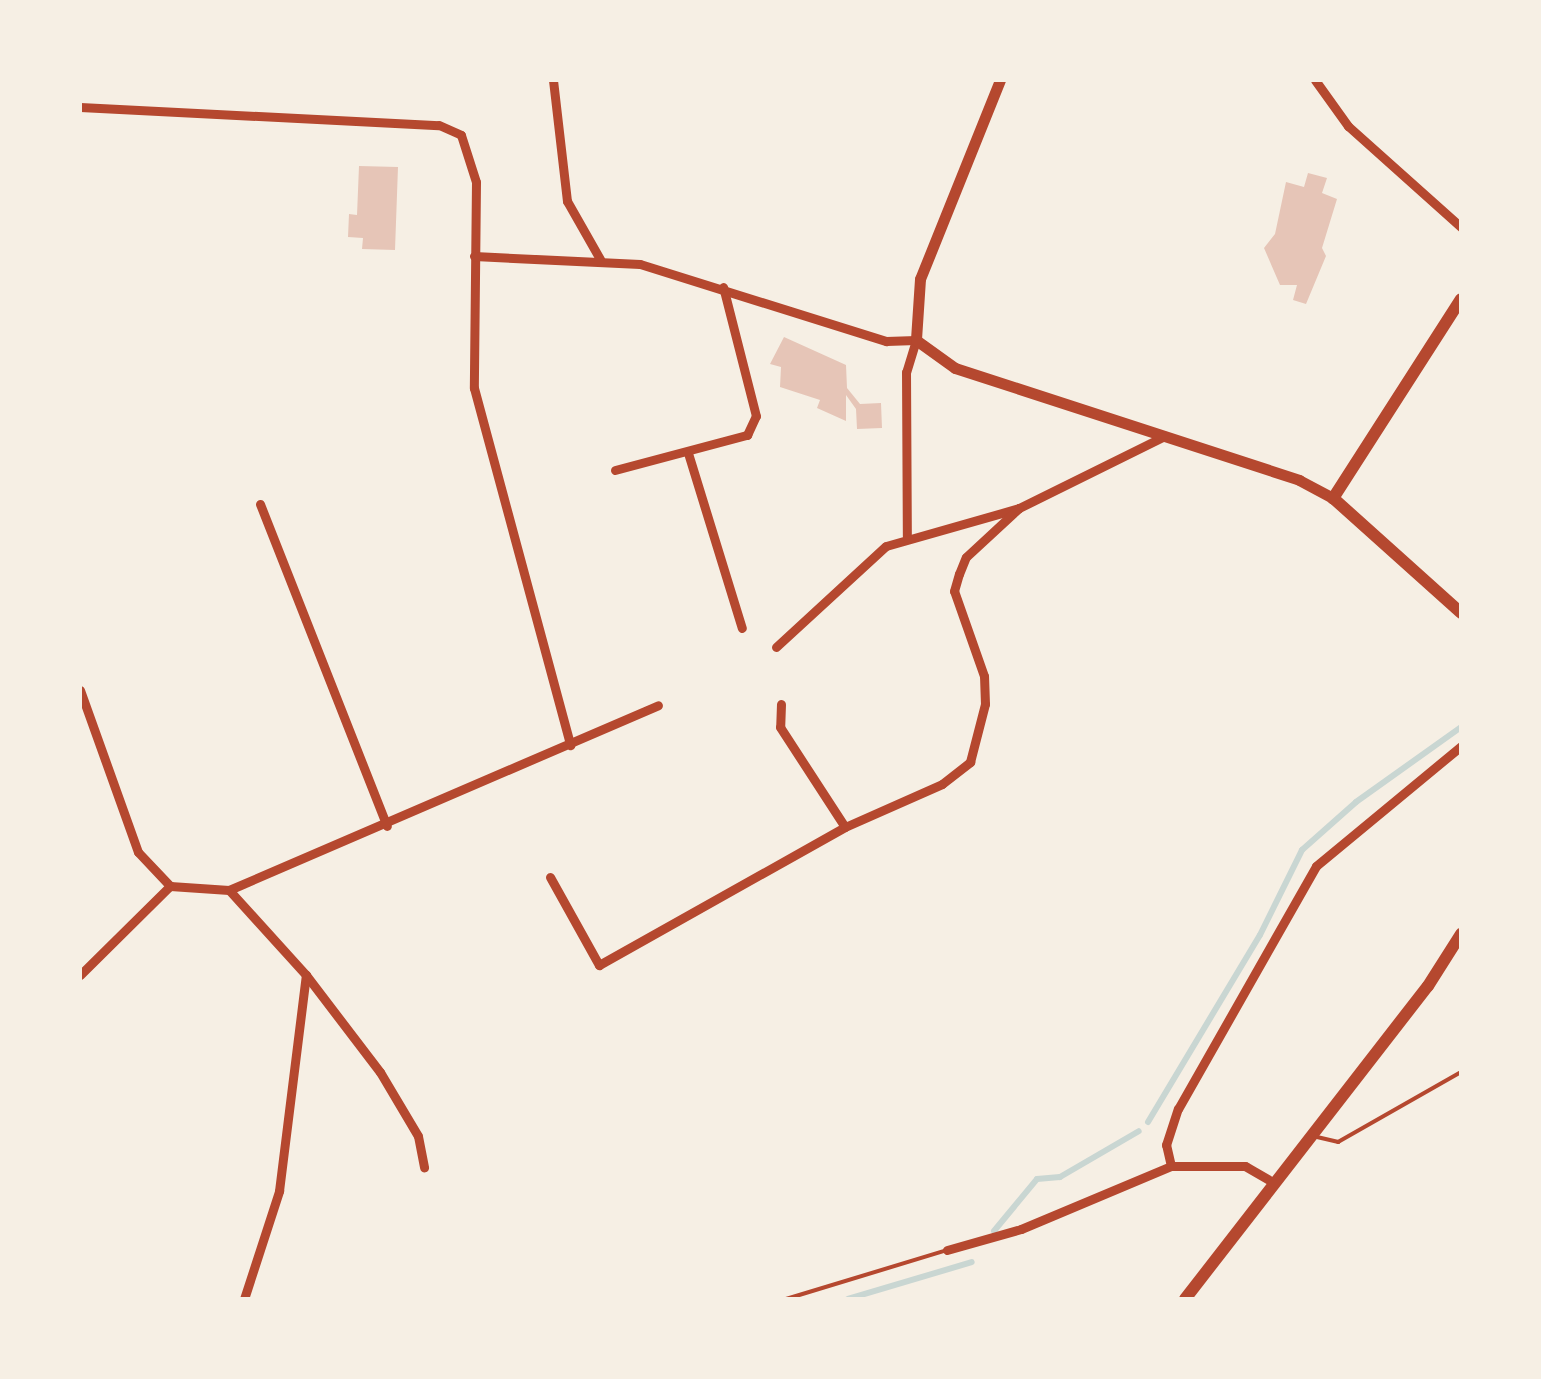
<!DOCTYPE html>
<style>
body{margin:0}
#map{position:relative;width:1541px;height:1379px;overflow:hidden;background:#f6efe4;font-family:"DM Sans",sans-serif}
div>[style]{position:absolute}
.stream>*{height:6px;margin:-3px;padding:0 3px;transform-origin:3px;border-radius:3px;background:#c9d6d2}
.building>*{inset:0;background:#e6c5b7}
.service>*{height:4px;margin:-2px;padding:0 2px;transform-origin:2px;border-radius:2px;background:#b5482f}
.minor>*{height:9px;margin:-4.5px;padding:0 4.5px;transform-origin:4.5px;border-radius:4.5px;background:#b5482f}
.tertiary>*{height:11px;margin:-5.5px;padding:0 5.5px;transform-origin:5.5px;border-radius:5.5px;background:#b5482f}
.secondary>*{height:12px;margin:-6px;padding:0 6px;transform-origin:6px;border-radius:6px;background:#b5482f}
span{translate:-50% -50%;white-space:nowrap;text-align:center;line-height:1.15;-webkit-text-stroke:10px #f6efe4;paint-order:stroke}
.frame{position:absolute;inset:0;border:82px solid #f6efe4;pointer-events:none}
</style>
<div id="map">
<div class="stream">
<i style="left:1148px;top:1122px;width:218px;rotate:-59.1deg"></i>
<i style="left:1260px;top:935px;width:95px;rotate:-63.7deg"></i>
<i style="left:1302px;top:850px;width:72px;rotate:-41.6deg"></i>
<i style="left:1356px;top:802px;width:129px;rotate:-35.5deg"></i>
<i style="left:994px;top:1231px;width:67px;rotate:-50.4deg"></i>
<i style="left:1037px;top:1179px;width:23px;rotate:-5deg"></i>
<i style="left:1060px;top:1177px;width:91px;rotate:-30.2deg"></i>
<i style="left:848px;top:1299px;width:129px;rotate:-16.6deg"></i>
</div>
<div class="building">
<i style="clip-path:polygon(359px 166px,398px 167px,395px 250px,362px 249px,363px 238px,348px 237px,349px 214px,357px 215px)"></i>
<i style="clip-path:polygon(1308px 173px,1327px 178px,1322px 193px,1337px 199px,1322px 248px,1326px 256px,1306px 304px,1293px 300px,1297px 285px,1280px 285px,1264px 248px,1275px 234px,1286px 182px,1304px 187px)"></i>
<i style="clip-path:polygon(784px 337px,846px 365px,847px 388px,860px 404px,881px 403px,882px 428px,857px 429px,856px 409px,846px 395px,846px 421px,817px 408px,820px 400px,780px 387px,781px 367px,770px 364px)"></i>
</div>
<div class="service">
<i style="left:1317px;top:1137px;width:22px;rotate:13deg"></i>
<i style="left:1338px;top:1142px;width:142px;rotate:-29.6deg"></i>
<i style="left:786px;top:1299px;width:168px;rotate:-16.9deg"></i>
</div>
<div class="minor">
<i style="left:553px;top:80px;width:122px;rotate:83.4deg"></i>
<i style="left:567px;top:201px;width:67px;rotate:60.4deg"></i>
<i style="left:1315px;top:80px;width:57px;rotate:54.3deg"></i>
<i style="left:1348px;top:126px;width:152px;rotate:41.8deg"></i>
<i style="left:80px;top:107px;width:359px;rotate:2.9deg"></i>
<i style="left:439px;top:125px;width:24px;rotate:24deg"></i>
<i style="left:461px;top:135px;width:49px;rotate:72.3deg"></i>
<i style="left:476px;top:182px;width:206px;rotate:90.6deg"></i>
<i style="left:474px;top:388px;width:370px;rotate:74.9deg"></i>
<i style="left:474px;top:256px;width:166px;rotate:2.8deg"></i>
<i style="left:640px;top:264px;width:258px;rotate:17.4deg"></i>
<i style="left:886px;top:341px;width:30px;rotate:-2deg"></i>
<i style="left:916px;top:340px;width:34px;rotate:107deg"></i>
<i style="left:906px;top:372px;width:164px;rotate:89.7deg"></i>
<i style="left:688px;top:453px;width:183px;rotate:72.9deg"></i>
<i style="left:615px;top:470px;width:137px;rotate:-14.9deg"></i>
<i style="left:747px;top:435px;width:21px;rotate:-65deg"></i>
<i style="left:756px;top:416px;width:133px;rotate:-104.3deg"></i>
<i style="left:260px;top:504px;width:346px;rotate:68.5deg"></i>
<i style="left:776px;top:647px;width:149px;rotate:-42.6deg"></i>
<i style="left:886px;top:546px;width:138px;rotate:-15.9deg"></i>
<i style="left:1019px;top:508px;width:163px;rotate:-26.3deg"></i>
<i style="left:80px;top:690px;width:172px;rotate:70.3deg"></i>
<i style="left:138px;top:852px;width:47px;rotate:46.7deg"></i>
<i style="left:170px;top:886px;width:59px;rotate:3.9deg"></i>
<i style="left:229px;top:890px;width:467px;rotate:-23.3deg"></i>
<i style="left:781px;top:704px;width:23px;rotate:92deg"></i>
<i style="left:780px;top:727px;width:119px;rotate:57deg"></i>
<i style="left:550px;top:877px;width:101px;rotate:60.9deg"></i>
<i style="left:599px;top:965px;width:282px;rotate:-29.3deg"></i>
<i style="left:845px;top:827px;width:106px;rotate:-23.9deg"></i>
<i style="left:942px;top:784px;width:36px;rotate:-38deg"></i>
<i style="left:970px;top:762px;width:60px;rotate:-75.5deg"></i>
<i style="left:985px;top:704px;width:28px;rotate:-92deg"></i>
<i style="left:984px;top:676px;width:90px;rotate:-109.4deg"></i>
<i style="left:954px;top:591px;width:18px;rotate:-74deg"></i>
<i style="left:959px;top:574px;width:18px;rotate:-68deg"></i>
<i style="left:966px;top:557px;width:72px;rotate:-42.8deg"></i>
<i style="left:229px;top:890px;width:115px;rotate:47.8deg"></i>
<i style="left:306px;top:975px;width:122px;rotate:52.7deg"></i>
<i style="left:380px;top:1072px;width:74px;rotate:59.3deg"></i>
<i style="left:418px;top:1136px;width:32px;rotate:79deg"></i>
<i style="left:80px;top:975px;width:127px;rotate:-44.7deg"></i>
<i style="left:1171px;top:1166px;width:22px;rotate:-103deg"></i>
<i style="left:1166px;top:1145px;width:38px;rotate:-72deg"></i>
<i style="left:1178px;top:1109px;width:279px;rotate:-60.4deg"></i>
<i style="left:1316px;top:866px;width:188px;rotate:-39.6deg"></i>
<i style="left:947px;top:1250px;width:77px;rotate:-15.8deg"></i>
<i style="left:1021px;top:1229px;width:163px;rotate:-22.8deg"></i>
<i style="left:1171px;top:1166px;width:74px"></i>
<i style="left:1245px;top:1166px;width:32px;rotate:30deg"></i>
<i style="left:244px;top:1299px;width:114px;rotate:-72deg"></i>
<i style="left:279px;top:1191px;width:218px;rotate:-82.9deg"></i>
</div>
<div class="tertiary">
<i style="left:1000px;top:80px;width:214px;rotate:111.9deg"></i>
<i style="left:920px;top:279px;width:61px;rotate:93.8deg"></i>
<i style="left:916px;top:340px;width:48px;rotate:35.7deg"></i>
<i style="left:955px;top:368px;width:362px;rotate:18deg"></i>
<i style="left:1299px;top:480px;width:38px;rotate:28deg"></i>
</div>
<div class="secondary">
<i style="left:1461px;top:299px;width:237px;rotate:122.7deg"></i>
<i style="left:1333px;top:498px;width:172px;rotate:41.9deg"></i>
<i style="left:1185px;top:1299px;width:396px;rotate:-52.2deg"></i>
<i style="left:1428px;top:986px;width:62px;rotate:-57.6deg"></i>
</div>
<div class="frame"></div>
</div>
